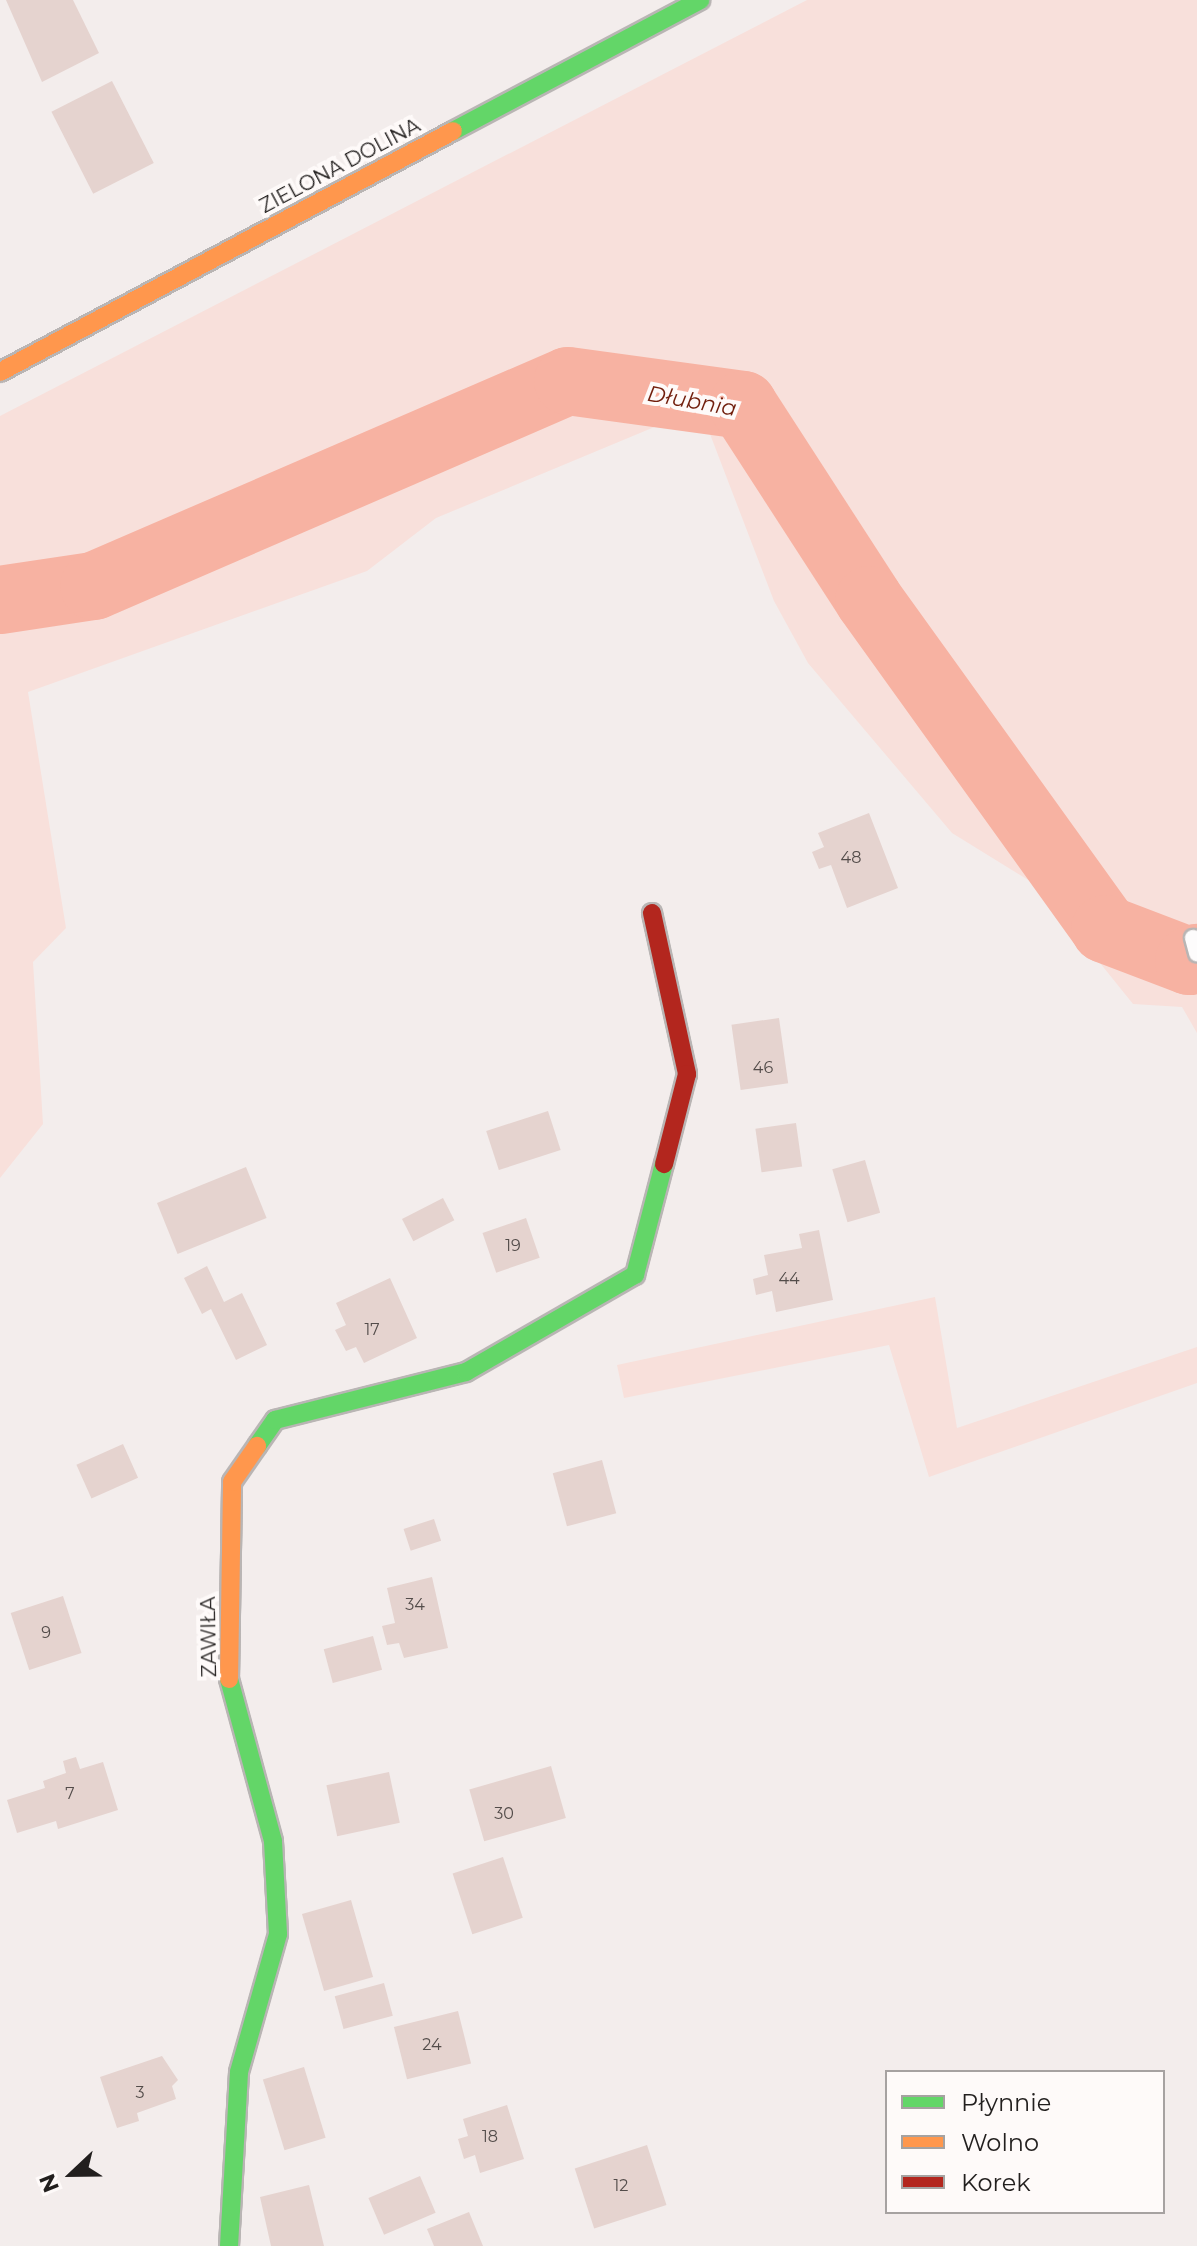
<!DOCTYPE html>
<meta charset="utf-8">
<style>
body{margin:0}
#map{position:relative;width:1197px;height:2246px;overflow:hidden;background:#f3edec;font-family:Montserrat,sans-serif}
div>[style]{position:absolute}
.green>*{inset:0;background:#f8e0db}
.river>*{height:68px;margin:-34px;padding:0 34px;transform-origin:34px;border-radius:34px;background:#f7b2a2}
.building>*{inset:0;background:#e5d3cf;transform-origin:0 0}
.roads{filter:drop-shadow(2px 0 #b9b5b4) drop-shadow(-2px 0 #b9b5b4) drop-shadow(0 2px #b9b5b4) drop-shadow(0 -2px #b9b5b4)}
.lane>*{height:16px;margin:-8px;padding:0 8px;transform-origin:8px;border-radius:8px;background:#fdfcfc}
.fast>*{height:18px;margin:-9px;padding:0 9px;transform-origin:9px;border-radius:9px;background:#63d668}
.slow>*{height:18px;margin:-9px;padding:0 9px;transform-origin:9px;border-radius:9px;background:#ff974d}
.jam>*{height:18px;margin:-9px;padding:0 9px;transform-origin:9px;border-radius:9px;background:#b3261e}
span{translate:-50% -50%;white-space:nowrap;text-align:center;line-height:1.15;-webkit-text-stroke:8px #fefaf9;paint-order:stroke}
.number-label{font-size:16px;color:#534c4a}
.number-label span{-webkit-text-stroke-width:0}
.street-label{font-size:20px;color:#221f1e}
.water-label{font-size:22px;color:#711e0c;font-style:italic}
.legend{position:absolute;left:885px;top:2070px;width:280px;height:144px;box-sizing:border-box;background:#fefaf9;border:2px solid #a6a2a1;margin:0;padding:10px 14px;list-style:none;font-size:24px;color:#221f1e}
.legend li{display:flex;align-items:center;gap:16px;height:40px}
.legend b{width:40px;border:2px solid #a6a2a1}
.north{position:absolute;left:32px;top:2134px;width:80px;height:80px;-webkit-text-stroke:6px #fefaf9;paint-order:stroke;rotate:248deg;font-size:22px;font-weight:700;line-height:32px;text-align:center;color:#221f1e}
.north::after{content:'';display:block;margin:auto;width:28px;height:36px;background:#221f1e;clip-path:polygon(50% 0,100% 100%,50% 72%,0 100%)}
</style>
<div id="map">
<div class="green">
<i style="clip-path:polygon(807px 0,1197px 0,1197px 1033px,1182px 1007px,1133px 1004px,1038px 886px,952px 833px,808px 663px,774px 601px,700px 408px,436px 518px,367px 571px,28px 692px,66px 928px,33px 962px,43px 1124px,0 1178px,0 416px)"></i>
<i style="clip-path:polygon(935px 1297px,957px 1428px,1197px 1347px,1197px 1383px,929px 1477px,889px 1345px,624px 1398px,617px 1365px)"></i>
</div>
<div class="river">
<i style="left:0;top:600px;width:95px;rotate:-8.5deg"></i>
<i style="left:94px;top:586px;width:516px;rotate:-23.39deg"></i>
<i style="left:568px;top:381px;width:177px;rotate:7.8deg"></i>
<i style="left:743px;top:405px;width:232px;rotate:57.1deg"></i>
<i style="left:869px;top:600px;width:405px;rotate:54.3deg"></i>
<i style="left:1105px;top:929px;width:90px;rotate:20.9deg"></i>
<i style="left:1189px;top:961px;width:9px;rotate:-21deg"></i>
</div>
<div class="building">
<i style="clip-path:polygon(6px 0,73px 0,99px 53px,42px 82px)"></i>
<i style="left:112px;top:81px;width:92px;height:68px;rotate:63deg"></i>
<i style="clip-path:polygon(869px 813px,898px 888px,847px 908px,831px 865px,819px 869px,812px 852px,824px 847px,818px 833px)"></i>
<i style="left:779px;top:1018px;width:66px;height:48px;rotate:82deg"></i>
<i style="left:548px;top:1111px;width:41px;height:65px;rotate:72deg"></i>
<i style="left:796px;top:1123px;width:44px;height:41px;rotate:82deg"></i>
<i style="left:865px;top:1160px;width:55px;height:34px;rotate:74deg"></i>
<i style="left:246px;top:1167px;width:55px;height:96px;rotate:68deg"></i>
<i style="left:443px;top:1198px;width:25px;height:46px;rotate:63deg"></i>
<i style="left:526px;top:1218px;width:42px;height:46px;rotate:71deg"></i>
<i style="clip-path:polygon(819px 1230px,833px 1300px,776px 1312px,772px 1291px,756px 1295px,753px 1279px,768px 1275px,764px 1255px,802px 1248px,799px 1234px)"></i>
<i style="clip-path:polygon(207px 1266px,224px 1302px,242px 1293px,267px 1345px,236px 1360px,211px 1309px,202px 1314px,184px 1278px)"></i>
<i style="clip-path:polygon(390px 1278px,417px 1338px,364px 1363px,356px 1347px,346px 1351px,335px 1330px,346px 1325px,336px 1303px)"></i>
<i style="left:123px;top:1444px;width:37px;height:51px;rotate:66deg"></i>
<i style="left:602px;top:1460px;width:55px;height:51px;rotate:75deg"></i>
<i style="left:434px;top:1519px;width:23px;height:32px;rotate:72deg"></i>
<i style="clip-path:polygon(432px 1577px,448px 1648px,404px 1658px,399px 1643px,387px 1645px,382px 1626px,395px 1623px,387px 1588px)"></i>
<i style="left:63px;top:1596px;width:60px;height:55px;rotate:72deg"></i>
<i style="left:373px;top:1636px;width:35px;height:51px;rotate:75deg"></i>
<i style="clip-path:polygon(76px 1757px,80px 1769px,103px 1762px,118px 1810px,58px 1829px,56px 1821px,17px 1833px,7px 1800px,45px 1788px,43px 1781px,66px 1773px,63px 1761px)"></i>
<i style="left:551px;top:1766px;width:54px;height:85px;rotate:74deg"></i>
<i style="left:389px;top:1772px;width:52px;height:64px;rotate:78deg"></i>
<i style="left:503px;top:1857px;width:64px;height:53px;rotate:72deg"></i>
<i style="left:351px;top:1900px;width:80px;height:51px;rotate:74deg"></i>
<i style="left:384px;top:1983px;width:34px;height:51px;rotate:75deg"></i>
<i style="left:458px;top:2011px;width:54px;height:66px;rotate:76deg"></i>
<i style="clip-path:polygon(162px 2056px,178px 2080px,172px 2086px,176px 2099px,137px 2113px,139px 2121px,117px 2128px,100px 2077px)"></i>
<i style="left:304px;top:2067px;width:74px;height:43px;rotate:73deg"></i>
<i style="clip-path:polygon(507px 2105px,524px 2159px,480px 2173px,475px 2155px,464px 2159px,458px 2139px,468px 2136px,463px 2119px)"></i>
<i style="left:647px;top:2145px;width:63px;height:76px;rotate:72deg"></i>
<i style="left:420px;top:2176px;width:40px;height:56px;rotate:67deg"></i>
<i style="clip-path:polygon(309px 2185px,324px 2246px,271px 2246px,260px 2197px)"></i>
<i style="clip-path:polygon(469px 2212px,483px 2246px,434px 2246px,427px 2229px)"></i>
</div>
<div class="roads">
<div class="lane">
<i style="left:1193px;top:938px;width:16px;rotate:75deg"></i>
</div>
<div class="fast">
<i style="left:453px;top:131px;width:280px;rotate:-27.9deg"></i>
<i style="left:257px;top:1446px;width:32px;rotate:-55deg"></i>
<i style="left:275px;top:1420px;width:197px;rotate:-14.1deg"></i>
<i style="left:466px;top:1372px;width:195px;rotate:-29.9deg"></i>
<i style="left:635px;top:1275px;width:115px;rotate:-75.4deg"></i>
<i style="left:229px;top:2246px;width:174px;rotate:-86.7deg"></i>
<i style="left:239px;top:2072px;width:143px;rotate:-74.2deg"></i>
<i style="left:278px;top:1934px;width:93px;rotate:-93.1deg"></i>
<i style="left:273px;top:1841px;width:168px;rotate:-105.2deg"></i>
</div>
<div class="slow">
<i style="left:0;top:372px;width:513px;rotate:-28.01deg"></i>
<i style="left:229px;top:1679px;width:197px;rotate:-89.1deg"></i>
<i style="left:232px;top:1482px;width:44px;rotate:-55.2deg"></i>
</div>
<div class="jam">
<i style="left:652px;top:913px;width:165px;rotate:77.7deg"></i>
<i style="left:687px;top:1074px;width:93px;rotate:104.3deg"></i>
</div>
</div>
<div class="number-label">
<span style="left:851px;top:858px">48</span>
<span style="left:763px;top:1068px">46</span>
<span style="left:513px;top:1246px">19</span>
<span style="left:789px;top:1279px">44</span>
<span style="left:372px;top:1330px">17</span>
<span style="left:415px;top:1605px">34</span>
<span style="left:46px;top:1633px">9</span>
<span style="left:70px;top:1794px">7</span>
<span style="left:504px;top:1814px">30</span>
<span style="left:432px;top:2045px">24</span>
<span style="left:140px;top:2093px">3</span>
<span style="left:490px;top:2137px">18</span>
<span style="left:621px;top:2186px">12</span>
</div>
<div class="street-label">
<span style="left:340px;top:166px;rotate:-28deg">ZIELONA DOLINA</span>
<span style="left:209px;top:1637px;rotate:-91deg">ZAWIŁA</span>
</div>
<div class="water-label">
<span style="left:692px;top:401px;rotate:10deg">Dłubnia</span>
</div>
<ul class="legend">
<li><b style="height:10px;background:#63d668"></b>Płynnie</li>
<li><b style="height:10px;background:#ff974d"></b>Wolno</li>
<li><b style="height:10px;background:#b3261e"></b>Korek</li>
</ul>
<div class="north">N</div>
</div>
